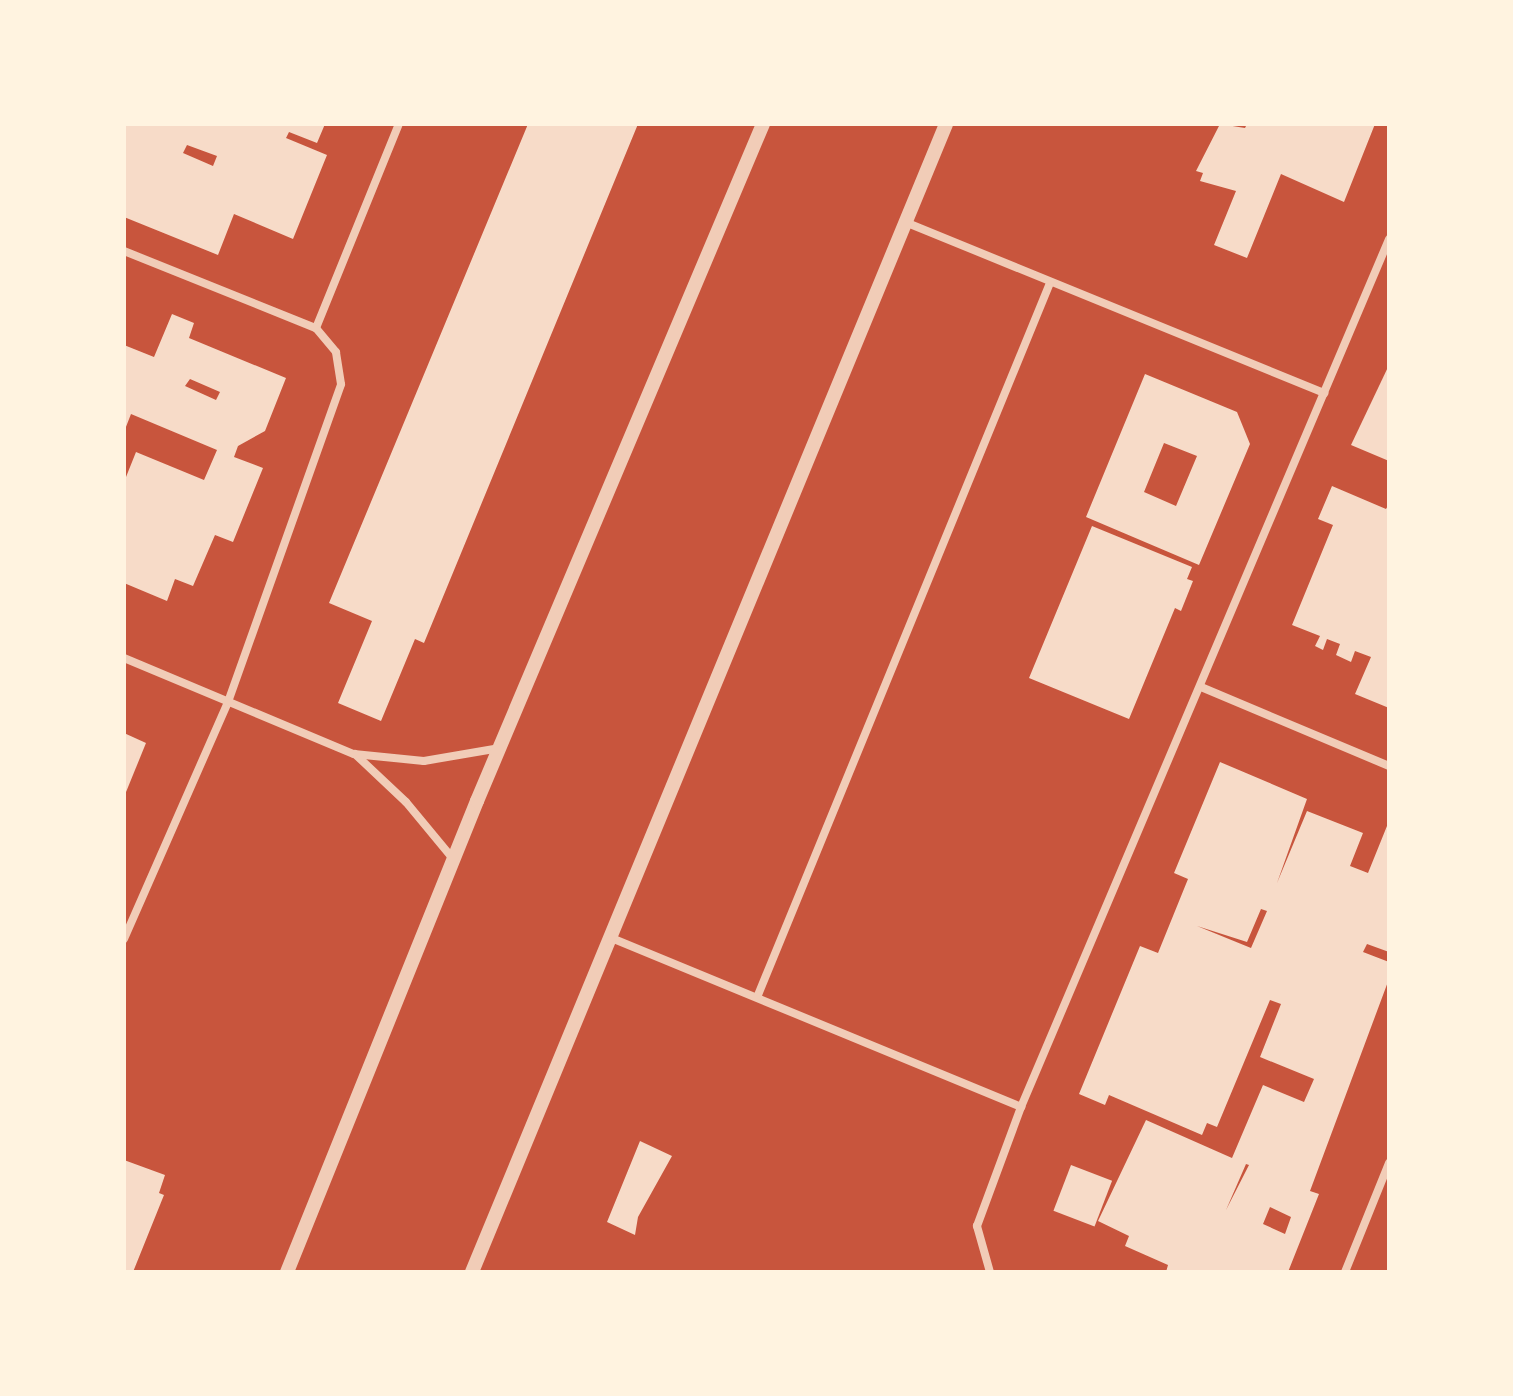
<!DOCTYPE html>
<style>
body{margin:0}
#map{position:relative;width:1513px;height:1396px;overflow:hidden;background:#c8553d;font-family:"PT Sans Narrow",sans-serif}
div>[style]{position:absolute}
.building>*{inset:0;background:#f7dbc8;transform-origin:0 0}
.minor>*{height:8px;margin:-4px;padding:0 4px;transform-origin:4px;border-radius:4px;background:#f1ccb7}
.tertiary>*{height:14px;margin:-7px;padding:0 7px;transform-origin:7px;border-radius:7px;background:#f1ccb7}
span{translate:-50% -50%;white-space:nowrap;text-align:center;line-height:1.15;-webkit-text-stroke:8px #fff3e0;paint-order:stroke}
.frame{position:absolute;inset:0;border:126px solid #fff3e0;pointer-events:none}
</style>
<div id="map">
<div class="building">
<i style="clip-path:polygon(evenodd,124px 124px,325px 124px,317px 143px,289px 132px,286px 138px,327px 155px,293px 239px,234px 214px,218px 255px,124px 217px,124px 124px,187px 145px,217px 156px,213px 166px,183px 153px,187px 145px)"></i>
<i style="clip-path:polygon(528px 124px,638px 124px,424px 643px,415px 639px,381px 721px,338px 703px,372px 621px,329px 603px)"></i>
<i style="clip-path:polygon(1220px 124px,1245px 128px,1247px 124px,1375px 124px,1344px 202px,1281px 174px,1247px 258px,1214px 245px,1236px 191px,1200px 181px,1203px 173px,1196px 171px)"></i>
<i style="clip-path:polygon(evenodd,172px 314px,194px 323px,189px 338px,286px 378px,265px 431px,238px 446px,234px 457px,263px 468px,233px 542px,215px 535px,193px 586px,175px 579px,167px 601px,124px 583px,124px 482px,136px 452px,204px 480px,217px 450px,131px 414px,124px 432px,124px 345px,154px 357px,172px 314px,190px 379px,220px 392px,216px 400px,185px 386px,190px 379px)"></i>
<i style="clip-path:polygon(1389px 365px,1389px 461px,1351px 445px)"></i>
<i style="clip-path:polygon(evenodd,1145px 374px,1237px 412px,1250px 444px,1199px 565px,1086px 517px,1145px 374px,1164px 443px,1197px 456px,1176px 506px,1144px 492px,1164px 443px)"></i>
<i style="clip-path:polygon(1332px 486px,1386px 509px,1389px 504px,1389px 708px,1355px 694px,1371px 657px,1355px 651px,1351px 662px,1336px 655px,1340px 644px,1327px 639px,1323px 650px,1315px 646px,1320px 636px,1292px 625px,1333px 525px,1318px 519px)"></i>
<i style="clip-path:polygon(1092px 526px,1192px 567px,1187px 579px,1193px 581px,1181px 611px,1175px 608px,1129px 719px,1029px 678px)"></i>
<i style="clip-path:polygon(124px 733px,146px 743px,124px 797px)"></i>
<i style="clip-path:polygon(evenodd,1220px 762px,1307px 799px,1277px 883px,1307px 811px,1363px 833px,1350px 866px,1368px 873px,1389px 821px,1389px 952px,1367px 944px,1363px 952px,1389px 962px,1389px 979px,1310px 1191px,1319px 1194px,1288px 1272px,1166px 1272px,1168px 1265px,1125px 1246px,1129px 1236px,1098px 1221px,1146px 1120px,1232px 1158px,1263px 1085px,1304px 1102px,1314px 1079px,1260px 1057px,1281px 1004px,1270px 1000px,1217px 1127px,1207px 1123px,1202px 1135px,1109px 1095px,1105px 1105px,1079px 1094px,1140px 946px,1158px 953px,1188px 879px,1174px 873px,1220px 762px,1261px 909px,1267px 911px,1251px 948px,1197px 926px,1247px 942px,1261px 909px,1220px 762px,1246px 1164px,1249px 1165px,1226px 1210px,1246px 1164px,1220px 762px,1270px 1207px,1291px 1217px,1285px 1234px,1263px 1224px,1270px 1207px)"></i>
<i style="clip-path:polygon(640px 1141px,672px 1156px,638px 1217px,635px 1235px,607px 1222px)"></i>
<i style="clip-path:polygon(124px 1160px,165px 1175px,159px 1193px,164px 1195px,133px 1272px,124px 1272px)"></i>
<i style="left:1071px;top:1165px;width:44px;height:49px;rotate:21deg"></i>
</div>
<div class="minor">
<i style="left:905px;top:222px;width:453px;rotate:22.2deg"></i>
<i style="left:124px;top:251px;width:207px;rotate:21.9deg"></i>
<i style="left:124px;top:658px;width:249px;rotate:22.7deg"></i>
<i style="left:354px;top:754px;width:70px;rotate:5.7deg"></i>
<i style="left:424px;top:761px;width:77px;rotate:-9.7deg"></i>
<i style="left:1201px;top:687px;width:204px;rotate:22.8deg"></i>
<i style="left:355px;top:754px;width:70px;rotate:43.3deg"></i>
<i style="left:406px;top:802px;width:75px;rotate:50.4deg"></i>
<i style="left:609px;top:937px;width:446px;rotate:22.4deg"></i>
<i style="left:124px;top:939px;width:259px;rotate:-66.3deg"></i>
<i style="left:228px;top:702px;width:337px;rotate:-70.4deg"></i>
<i style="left:341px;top:384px;width:32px;rotate:-99deg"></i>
<i style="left:336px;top:352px;width:31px;rotate:-130deg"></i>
<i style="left:316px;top:328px;width:220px;rotate:-67.9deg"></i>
<i style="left:758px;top:995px;width:770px;rotate:-67.7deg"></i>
<i style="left:990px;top:1272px;width:48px;rotate:-105.8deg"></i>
<i style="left:977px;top:1226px;width:127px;rotate:-69.7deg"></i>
<i style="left:1021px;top:1107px;width:943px;rotate:-67.02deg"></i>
<i style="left:1345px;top:1272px;width:118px;rotate:-68deg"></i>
</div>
<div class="tertiary">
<i style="left:287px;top:1272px;width:508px;rotate:-68.03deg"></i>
<i style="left:477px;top:801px;width:735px;rotate:-67.1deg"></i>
<i style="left:472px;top:1272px;width:1242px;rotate:-67.56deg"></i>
</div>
<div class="frame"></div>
</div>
